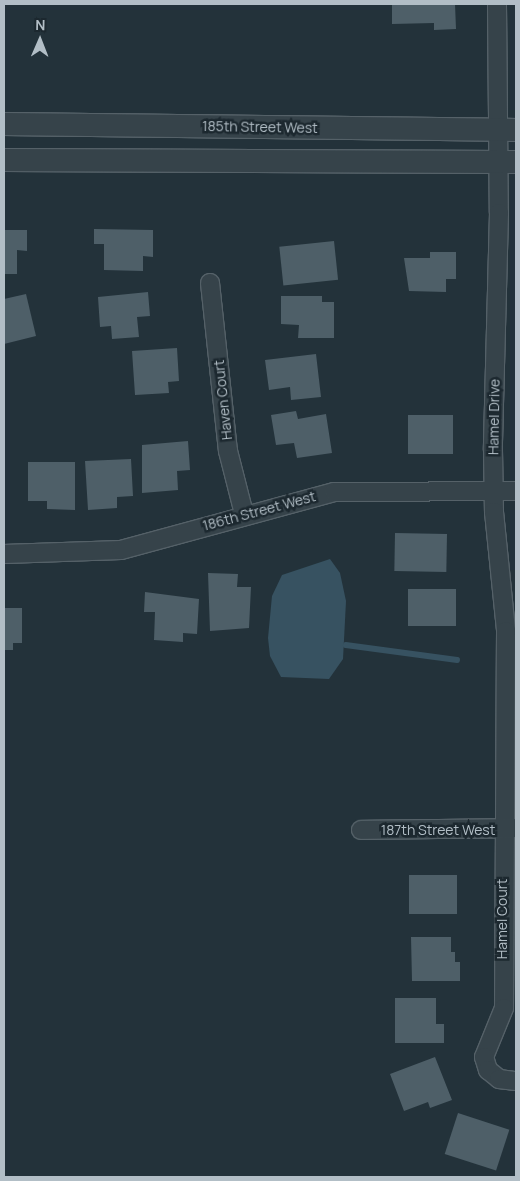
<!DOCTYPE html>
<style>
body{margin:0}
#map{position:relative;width:520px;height:1181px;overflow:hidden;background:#23323a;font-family:Manrope,sans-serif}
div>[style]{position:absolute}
.water>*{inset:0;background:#375261}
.stream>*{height:5.5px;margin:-2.75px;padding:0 2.75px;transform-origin:2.75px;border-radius:2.75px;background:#375261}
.building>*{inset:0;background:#4e5f68;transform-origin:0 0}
.roads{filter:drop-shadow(1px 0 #556168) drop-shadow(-1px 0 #556168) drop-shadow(0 1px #556168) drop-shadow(0 -1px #556168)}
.minor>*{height:18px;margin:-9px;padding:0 9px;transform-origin:9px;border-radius:9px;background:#36434a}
.tertiary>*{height:22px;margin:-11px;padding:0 11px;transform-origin:11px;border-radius:11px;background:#36434a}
span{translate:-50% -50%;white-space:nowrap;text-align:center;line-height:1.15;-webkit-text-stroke:5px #1c282f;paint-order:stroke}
.street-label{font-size:14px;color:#b2bec6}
.frame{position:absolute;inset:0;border:5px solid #b2bec6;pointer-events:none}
.north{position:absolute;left:15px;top:15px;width:50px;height:50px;-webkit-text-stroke:4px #1c282f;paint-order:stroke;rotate:1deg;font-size:14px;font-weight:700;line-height:20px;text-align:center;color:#b2bec6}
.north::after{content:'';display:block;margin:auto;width:18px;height:22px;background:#b2bec6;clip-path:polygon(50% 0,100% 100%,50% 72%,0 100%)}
</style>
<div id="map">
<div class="water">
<i style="clip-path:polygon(330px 559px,340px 573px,346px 601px,343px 659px,329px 679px,281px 677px,270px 656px,268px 638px,272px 596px,282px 575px)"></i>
</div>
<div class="stream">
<i style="left:346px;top:645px;width:112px;rotate:7.7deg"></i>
</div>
<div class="building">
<i style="clip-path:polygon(392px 4px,455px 4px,456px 29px,434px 30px,434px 23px,392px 24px)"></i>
<i style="clip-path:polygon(94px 229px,153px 230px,153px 257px,143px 256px,143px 271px,104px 270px,104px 244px,94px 244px)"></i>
<i style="clip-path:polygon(4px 230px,27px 230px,27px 251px,17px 250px,17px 274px,4px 274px)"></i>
<i style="left:334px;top:241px;width:39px;height:55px;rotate:84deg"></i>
<i style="clip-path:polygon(430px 252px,456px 252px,456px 279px,446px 279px,446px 292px,409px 291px,404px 258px,430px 258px)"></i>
<i style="clip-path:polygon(148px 292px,150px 316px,137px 317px,139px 337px,112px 339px,111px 326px,100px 327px,98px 297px)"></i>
<i style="clip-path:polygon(26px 294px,36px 336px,4px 344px,4px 299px)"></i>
<i style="clip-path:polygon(281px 296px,322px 296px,322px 302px,334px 302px,334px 338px,298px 338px,299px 325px,281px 324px)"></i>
<i style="clip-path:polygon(177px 348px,179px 381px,168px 382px,169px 393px,135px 395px,132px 351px)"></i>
<i style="clip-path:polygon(316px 354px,321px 397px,291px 400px,290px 387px,269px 390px,265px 360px)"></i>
<i style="clip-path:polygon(296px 411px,298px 419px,326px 414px,332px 453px,297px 458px,294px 443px,276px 445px,271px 415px)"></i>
<i style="left:408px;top:415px;width:45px;height:39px"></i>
<i style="clip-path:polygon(188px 441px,190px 470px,177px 471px,178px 490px,142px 493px,142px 445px)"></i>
<i style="clip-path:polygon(131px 459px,133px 496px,117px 497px,117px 508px,88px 510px,85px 461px)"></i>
<i style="clip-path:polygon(28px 462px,75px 462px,75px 510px,47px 509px,47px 501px,28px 501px)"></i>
<i style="left:395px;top:533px;width:52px;height:38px;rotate:1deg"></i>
<i style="clip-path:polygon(208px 573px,238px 574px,237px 587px,251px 587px,249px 628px,210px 631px)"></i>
<i style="left:408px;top:589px;width:48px;height:37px"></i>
<i style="clip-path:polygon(145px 592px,199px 599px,197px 634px,183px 633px,183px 642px,154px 640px,155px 612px,144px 612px)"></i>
<i style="clip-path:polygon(4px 601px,5px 608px,22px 608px,22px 643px,13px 643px,13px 650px,4px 650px)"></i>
<i style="left:409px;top:875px;width:48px;height:39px"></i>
<i style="clip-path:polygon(411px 937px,451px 937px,451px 952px,455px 952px,455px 962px,460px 962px,460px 981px,412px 981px)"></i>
<i style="clip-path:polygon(395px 998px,436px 998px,436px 1024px,444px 1024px,444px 1043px,395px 1043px)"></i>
<i style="clip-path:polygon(435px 1057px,452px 1100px,430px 1108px,428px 1102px,404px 1111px,390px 1074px)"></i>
<i style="left:458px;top:1113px;width:54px;height:43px;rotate:18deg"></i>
</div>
<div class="roads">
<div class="minor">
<i style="left:497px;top:4px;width:209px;rotate:89.5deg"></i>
<i style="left:499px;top:213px;width:237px;rotate:91.5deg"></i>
<i style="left:493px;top:450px;width:62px;rotate:89.1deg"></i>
<i style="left:494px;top:512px;width:120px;rotate:84.2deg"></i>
<i style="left:506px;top:631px;width:377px;rotate:90.3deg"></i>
<i style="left:504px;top:1008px;width:53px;rotate:112.2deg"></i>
<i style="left:484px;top:1057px;width:14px;rotate:73deg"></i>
<i style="left:488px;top:1070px;width:14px;rotate:39deg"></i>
<i style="left:499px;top:1079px;width:17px;rotate:7deg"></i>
<i style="left:210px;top:283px;width:169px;rotate:83.9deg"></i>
<i style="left:228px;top:451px;width:65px;rotate:75.7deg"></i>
<i style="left:4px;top:554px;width:117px;rotate:-2deg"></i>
<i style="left:121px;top:550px;width:221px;rotate:-15.2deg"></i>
<i style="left:334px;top:492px;width:182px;rotate:-0.3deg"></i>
<i style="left:361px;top:830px;width:155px;rotate:-0.7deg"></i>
</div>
<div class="tertiary">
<i style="left:4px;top:124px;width:512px;rotate:0.67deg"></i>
<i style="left:4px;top:160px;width:512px;rotate:0.22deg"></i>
</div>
</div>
<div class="street-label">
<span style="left:260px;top:127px;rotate:1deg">185th Street West</span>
<span style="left:223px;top:400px;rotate:-96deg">Haven Court</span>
<span style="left:494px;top:417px;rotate:-89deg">Hamel Drive</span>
<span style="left:259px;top:511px;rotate:-15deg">186th Street West</span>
<span style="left:438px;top:830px">187th Street West</span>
<span style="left:502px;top:919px;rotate:-90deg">Hamel Court</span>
</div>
<div class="frame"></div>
<div class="north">N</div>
</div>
